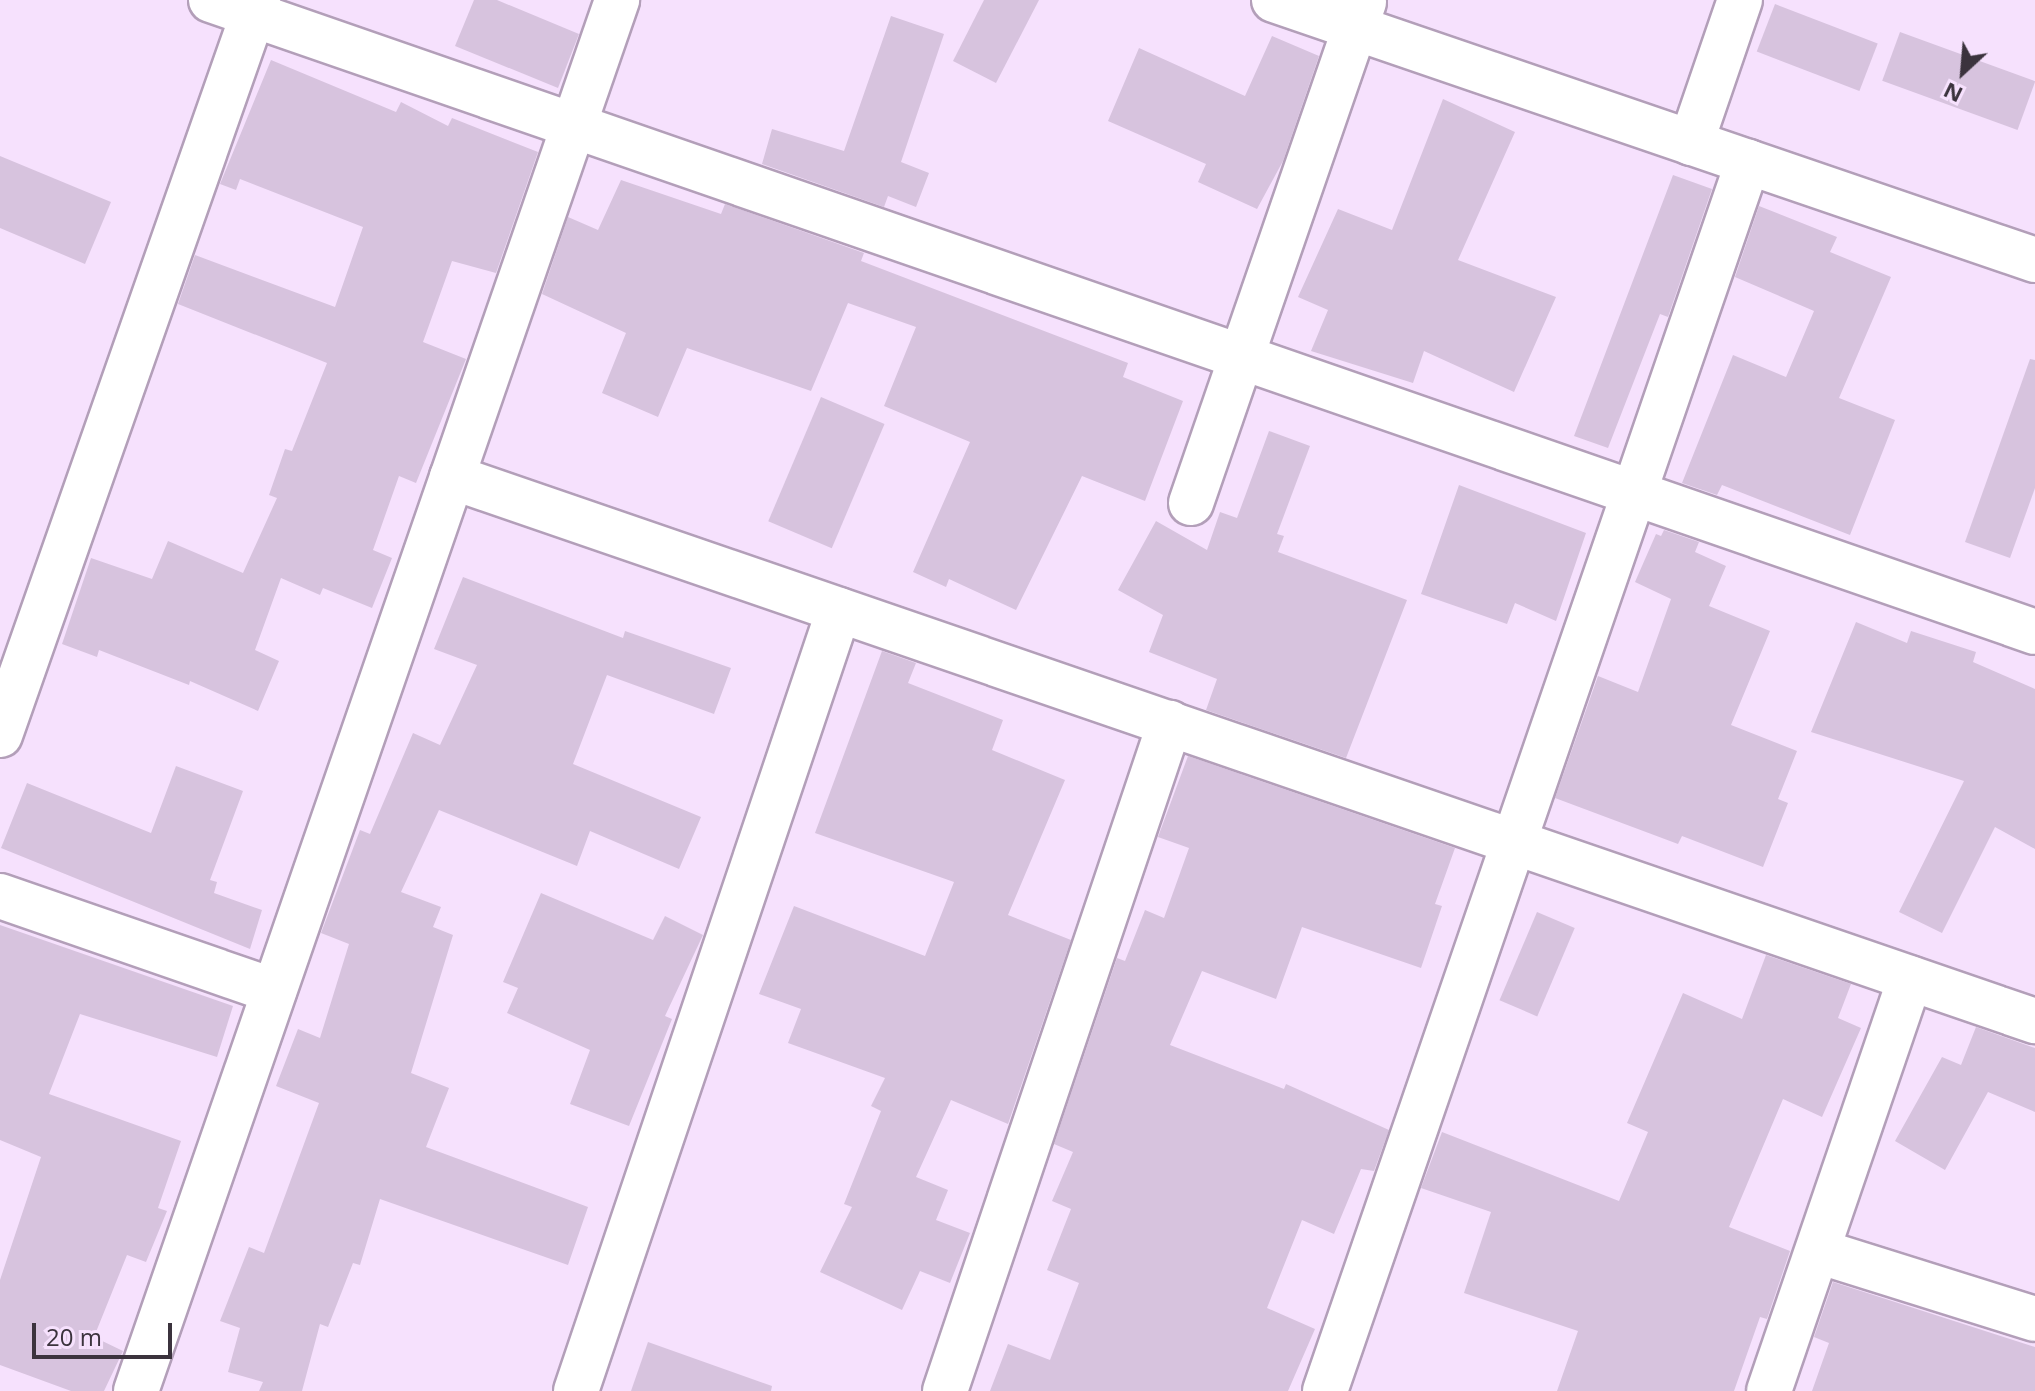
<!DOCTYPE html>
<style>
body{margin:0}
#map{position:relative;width:2035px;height:1391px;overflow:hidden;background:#f6e1fd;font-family:"Open Sans",sans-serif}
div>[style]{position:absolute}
.building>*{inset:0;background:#d7c3de;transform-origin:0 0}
.roads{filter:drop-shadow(2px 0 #b39fb9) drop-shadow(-2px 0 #b39fb9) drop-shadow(0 2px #b39fb9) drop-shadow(0 -2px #b39fb9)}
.minor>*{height:44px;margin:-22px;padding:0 22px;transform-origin:22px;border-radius:22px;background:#fff}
span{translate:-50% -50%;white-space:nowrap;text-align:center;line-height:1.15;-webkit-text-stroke:8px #f6e1fd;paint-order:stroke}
.north{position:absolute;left:1923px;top:32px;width:80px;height:80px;-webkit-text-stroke:6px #f6e1fd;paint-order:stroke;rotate:206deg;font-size:22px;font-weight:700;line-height:32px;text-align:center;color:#3b333d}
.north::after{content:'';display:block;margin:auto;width:28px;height:36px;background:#3b333d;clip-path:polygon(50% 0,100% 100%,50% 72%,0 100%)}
.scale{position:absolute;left:32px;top:1323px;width:140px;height:36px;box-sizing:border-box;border:4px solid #3b333d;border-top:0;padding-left:10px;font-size:24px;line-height:28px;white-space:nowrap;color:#3b333d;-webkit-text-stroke:6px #f6e1fd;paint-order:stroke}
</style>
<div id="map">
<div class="building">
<i style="clip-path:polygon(474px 0,497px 0,579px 34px,558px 88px,455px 46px)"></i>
<i style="clip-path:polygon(984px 0,1039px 0,996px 83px,953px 61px)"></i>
<i style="left:1775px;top:4px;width:110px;height:51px;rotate:21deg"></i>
<i style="clip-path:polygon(891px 16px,944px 34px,901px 162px,929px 173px,916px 207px,888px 196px,884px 207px,762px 164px,772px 129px,844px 151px)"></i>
<i style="left:1900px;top:32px;width:144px;height:52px;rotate:20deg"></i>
<i style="clip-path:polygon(1272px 36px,1319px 56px,1283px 161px,1257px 209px,1198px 182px,1206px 164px,1108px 121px,1139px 48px,1245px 96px)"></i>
<i style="clip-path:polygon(271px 60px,396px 112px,401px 102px,448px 126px,452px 118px,538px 152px,496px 273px,452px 261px,423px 342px,466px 359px,416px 483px,399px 476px,373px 550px,392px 558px,372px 608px,323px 588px,320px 595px,281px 578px,255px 650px,279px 661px,258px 711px,190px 681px,189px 685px,99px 650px,97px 657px,62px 644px,91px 558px,152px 579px,168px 541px,243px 573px,277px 498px,269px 495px,285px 449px,292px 451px,327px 363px,178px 304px,195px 255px,335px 307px,363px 227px,240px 179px,236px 190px,220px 184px)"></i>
<i style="clip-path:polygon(1443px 99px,1515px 132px,1458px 260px,1556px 297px,1514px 392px,1424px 351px,1413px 383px,1311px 351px,1328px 310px,1298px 297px,1338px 209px,1392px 230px)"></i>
<i style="clip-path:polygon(0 156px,111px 202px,85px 264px,0 228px)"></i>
<i style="clip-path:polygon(1673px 175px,1712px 189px,1668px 317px,1660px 314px,1608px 448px,1574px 436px)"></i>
<i style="clip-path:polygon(621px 180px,721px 214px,725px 204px,864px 253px,861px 261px,1128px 363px,1123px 377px,1183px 401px,1145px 501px,1082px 476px,1016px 610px,949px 579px,946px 587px,913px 572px,970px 442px,884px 406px,916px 327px,848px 303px,811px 391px,687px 348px,658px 417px,602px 393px,626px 333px,542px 294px,568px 217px,598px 230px)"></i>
<i style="clip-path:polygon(1759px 206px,1837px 237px,1830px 252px,1891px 277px,1839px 398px,1895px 420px,1850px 535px,1722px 485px,1717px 495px,1682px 483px,1733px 355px,1786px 377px,1814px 311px,1735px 277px)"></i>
<i style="clip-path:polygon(2030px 359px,2035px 360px,2035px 488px,2010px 558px,1965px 542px)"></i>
<i style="left:821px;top:397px;width:69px;height:135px;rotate:23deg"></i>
<i style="clip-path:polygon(1269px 431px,1310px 446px,1277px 534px,1284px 536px,1278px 552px,1407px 600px,1346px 758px,1206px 710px,1217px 679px,1149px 652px,1163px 615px,1118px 590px,1156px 521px,1207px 550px,1220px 512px,1237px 518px)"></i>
<i style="clip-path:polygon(1459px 485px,1586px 533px,1556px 621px,1515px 603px,1507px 624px,1421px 594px)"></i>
<i style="clip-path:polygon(1664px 530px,1699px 542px,1695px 552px,1726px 566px,1709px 606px,1770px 631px,1731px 725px,1797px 751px,1778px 799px,1788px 803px,1763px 867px,1682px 836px,1678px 844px,1555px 798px,1598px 676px,1638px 692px,1671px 599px,1635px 582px,1656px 534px,1661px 536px)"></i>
<i style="clip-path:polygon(463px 577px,623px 638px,625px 631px,731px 668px,714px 714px,607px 675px,573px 764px,701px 817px,679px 869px,590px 831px,577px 866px,439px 810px,401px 892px,441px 907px,433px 927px,453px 935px,411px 1073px,449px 1088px,426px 1147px,588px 1207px,568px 1265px,380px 1199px,360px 1265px,353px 1263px,328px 1327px,320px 1324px,302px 1391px,259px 1391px,263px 1382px,228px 1372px,240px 1328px,220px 1321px,249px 1247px,264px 1253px,319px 1103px,276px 1086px,298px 1029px,320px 1038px,349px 944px,321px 933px,360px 830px,370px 834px,413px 733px,440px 745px,477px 665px,434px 649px)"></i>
<i style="clip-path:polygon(1856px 622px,1907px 643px,1911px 631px,1976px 652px,1973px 662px,2035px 689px,2035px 849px,1995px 827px,1942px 933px,1899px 912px,1964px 781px,1811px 732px)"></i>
<i style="clip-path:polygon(882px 651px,916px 663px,908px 683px,1003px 720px,992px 750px,1065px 780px,1008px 915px,1071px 940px,1008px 1124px,951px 1100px,916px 1177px,948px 1190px,936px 1220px,970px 1233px,950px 1283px,920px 1271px,902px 1310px,820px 1272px,852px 1207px,844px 1204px,881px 1111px,871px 1106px,885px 1078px,788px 1043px,801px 1009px,759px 994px,794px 906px,925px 956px,954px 882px,815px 833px)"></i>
<i style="clip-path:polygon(1188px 756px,1455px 848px,1435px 904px,1442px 906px,1421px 968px,1302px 927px,1276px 999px,1202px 971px,1170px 1045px,1284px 1089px,1286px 1084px,1389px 1130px,1374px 1171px,1361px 1169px,1334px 1234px,1302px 1220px,1267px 1308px,1315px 1329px,1288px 1391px,990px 1391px,1008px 1344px,1050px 1360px,1079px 1283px,1047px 1270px,1071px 1209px,1052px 1201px,1073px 1152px,1054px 1144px,1117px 958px,1125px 961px,1145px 910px,1164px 918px,1189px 848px,1158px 837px)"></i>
<i style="clip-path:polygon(176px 766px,243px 791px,210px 880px,217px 882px,214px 893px,262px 910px,250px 949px,1px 848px,27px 783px,151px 833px)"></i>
<i style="clip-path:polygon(541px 893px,653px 940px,665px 916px,703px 935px,665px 1016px,672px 1019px,629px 1126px,570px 1104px,590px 1050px,507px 1013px,518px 988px,503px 982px)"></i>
<i style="left:1537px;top:912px;width:41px;height:96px;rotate:23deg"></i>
<i style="clip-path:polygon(0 925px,233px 1006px,217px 1057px,80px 1014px,49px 1094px,181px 1141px,158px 1208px,167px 1211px,146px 1262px,127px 1255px,94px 1337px,123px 1351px,104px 1391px,71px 1391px,0 1365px,0 1280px,41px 1157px,0 1140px)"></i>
<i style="clip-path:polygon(1766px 955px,1851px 984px,1838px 1018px,1861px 1028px,1822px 1117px,1783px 1099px,1729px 1227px,1790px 1251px,1767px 1319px,1760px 1317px,1734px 1391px,1557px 1391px,1578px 1331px,1464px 1293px,1491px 1212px,1421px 1188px,1442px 1132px,1619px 1201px,1648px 1132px,1627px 1123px,1683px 993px,1742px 1019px)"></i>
<i style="clip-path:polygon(1976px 1027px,2035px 1048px,2035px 1112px,1988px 1092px,1945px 1170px,1895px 1141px,1942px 1057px,1961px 1065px)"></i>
<i style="clip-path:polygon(1833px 1282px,2035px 1347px,2035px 1391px,1812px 1391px,1829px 1343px,1814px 1337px)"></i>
<i style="clip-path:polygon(648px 1342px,772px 1386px,771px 1391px,631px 1391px)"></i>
</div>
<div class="roads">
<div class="minor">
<i style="left:211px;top:0;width:1930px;rotate:19.11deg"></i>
<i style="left:1274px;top:0;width:804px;rotate:18.86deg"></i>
<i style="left:1691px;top:143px;width:151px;rotate:-71.1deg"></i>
<i style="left:452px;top:477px;width:1674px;rotate:18.97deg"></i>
<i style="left:1191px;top:503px;width:530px;rotate:-70.95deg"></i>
<i style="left:0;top:735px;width:779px;rotate:-70.66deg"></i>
<i style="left:0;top:896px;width:290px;rotate:19.1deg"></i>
<i style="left:1818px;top:1251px;width:227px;rotate:17.4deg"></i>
<i style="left:136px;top:1391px;width:1472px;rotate:-70.92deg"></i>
<i style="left:576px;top:1391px;width:824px;rotate:-71.39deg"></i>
<i style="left:945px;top:1391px;width:705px;rotate:-71.39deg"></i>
<i style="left:1325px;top:1391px;width:1300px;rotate:-71.01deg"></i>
<i style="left:1769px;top:1391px;width:436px;rotate:-71.1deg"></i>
</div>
</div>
<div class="north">N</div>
<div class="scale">20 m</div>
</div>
